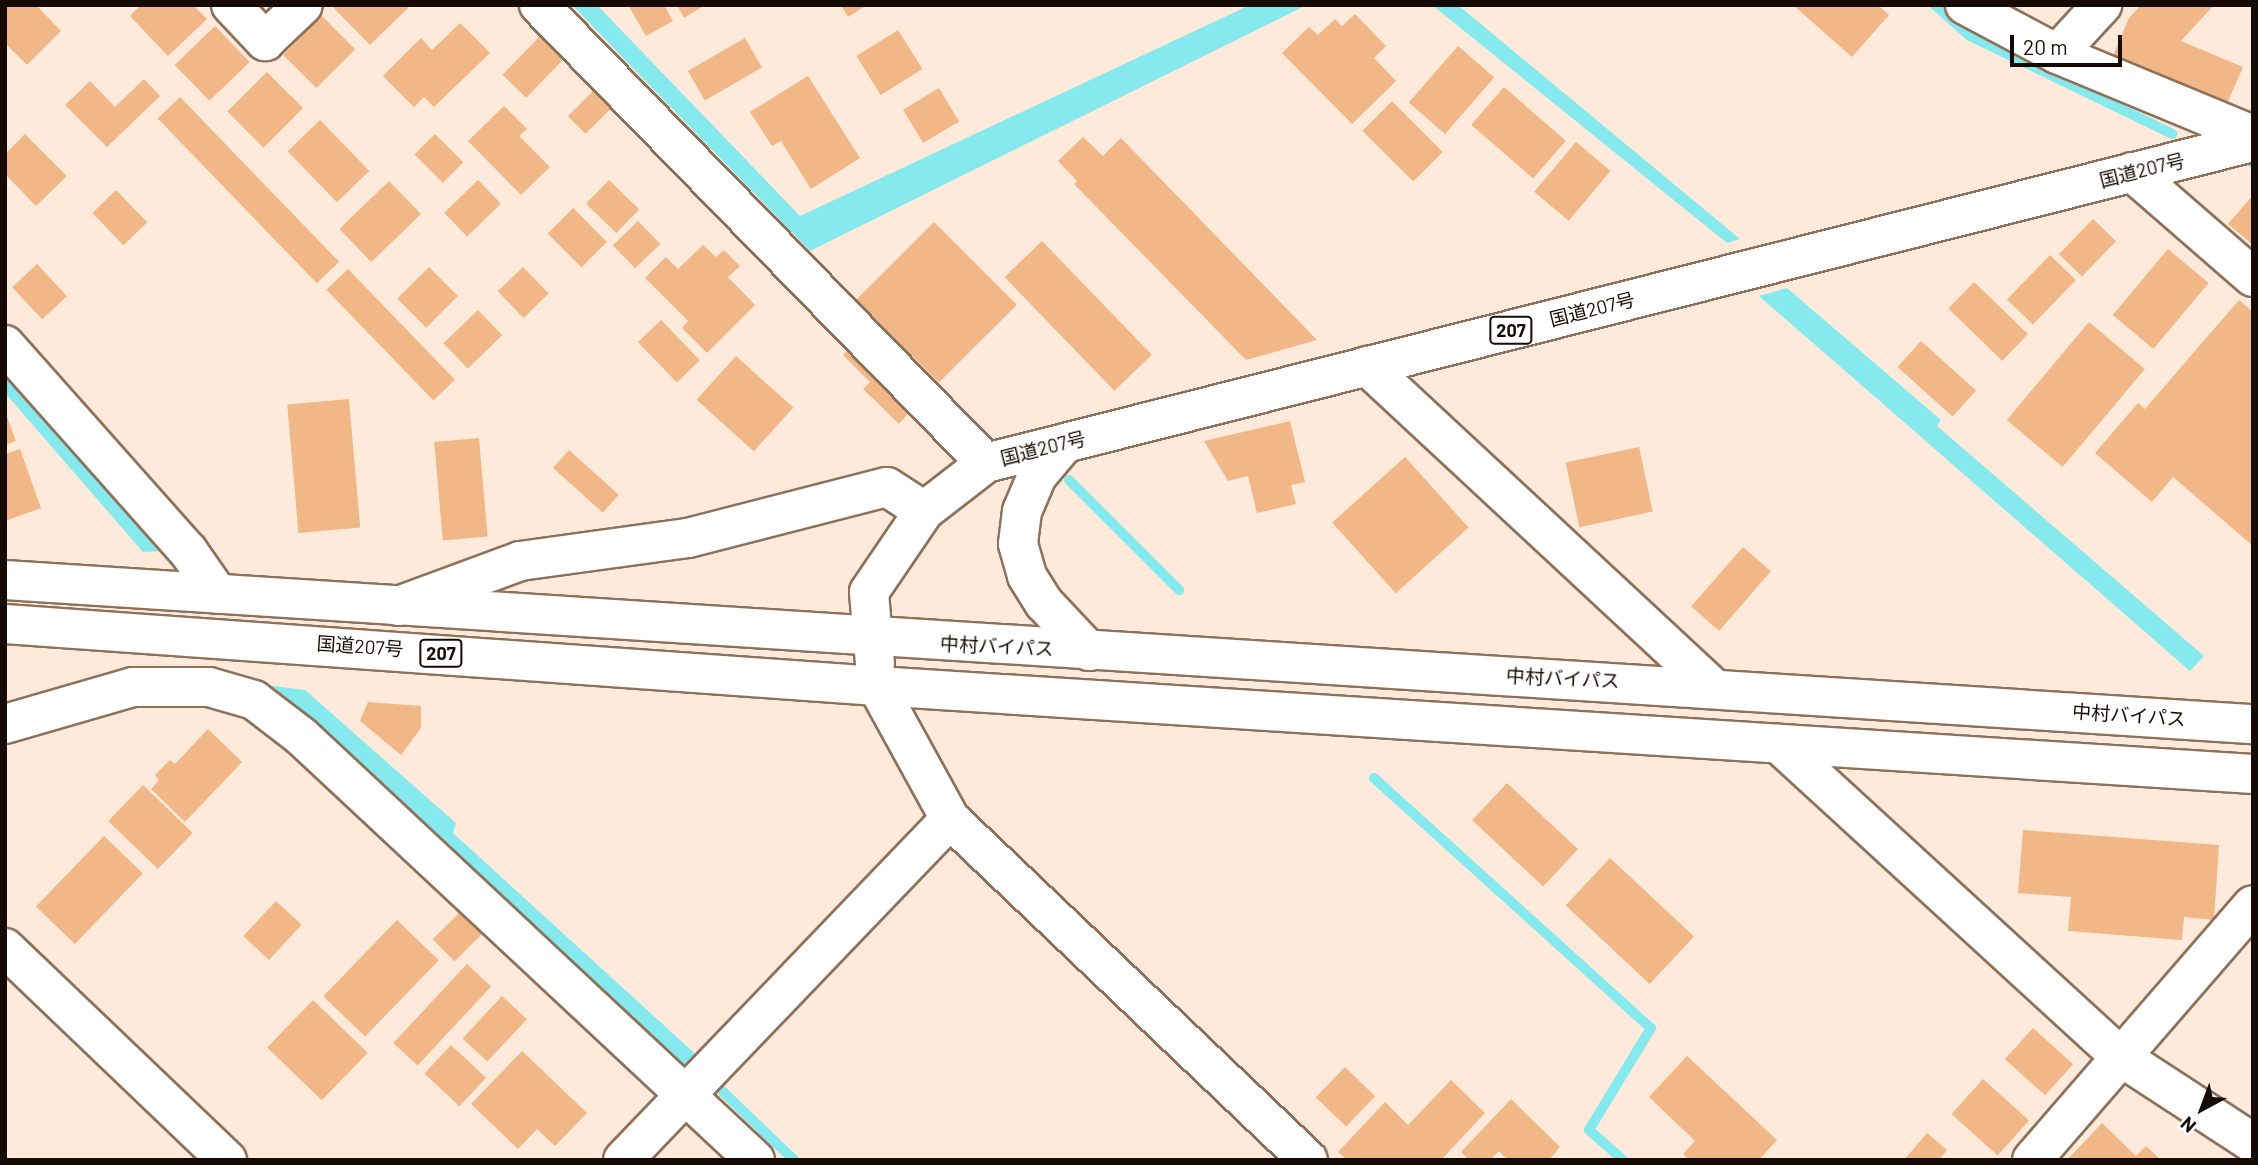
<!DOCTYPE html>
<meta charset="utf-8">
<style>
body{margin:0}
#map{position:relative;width:2258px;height:1165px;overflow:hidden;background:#fdeada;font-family:Barlow,"Noto Sans JP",sans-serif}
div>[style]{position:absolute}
.water>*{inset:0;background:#86e9ed}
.stream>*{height:10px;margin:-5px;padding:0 5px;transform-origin:5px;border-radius:5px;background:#86e9ed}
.building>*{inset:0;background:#f2b786;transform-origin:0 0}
.roads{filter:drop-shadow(2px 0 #8d715a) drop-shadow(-2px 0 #8d715a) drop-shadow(0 2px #8d715a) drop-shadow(0 -2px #8d715a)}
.minor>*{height:38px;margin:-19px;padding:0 19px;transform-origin:19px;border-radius:19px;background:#fff}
.highway>*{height:38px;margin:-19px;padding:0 19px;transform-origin:19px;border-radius:19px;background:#fff}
span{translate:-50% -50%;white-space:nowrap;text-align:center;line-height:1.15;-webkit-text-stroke:5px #fff;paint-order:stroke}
.shield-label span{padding:2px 5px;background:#fff;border:2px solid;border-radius:5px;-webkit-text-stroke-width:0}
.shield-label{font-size:18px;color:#160b04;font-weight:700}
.street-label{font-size:19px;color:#160b04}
.frame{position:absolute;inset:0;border:7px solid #160b04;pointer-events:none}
.north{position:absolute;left:2167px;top:1074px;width:70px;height:70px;-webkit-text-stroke:5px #fff;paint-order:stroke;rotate:221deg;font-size:19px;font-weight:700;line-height:28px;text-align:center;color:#160b04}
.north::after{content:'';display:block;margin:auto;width:24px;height:32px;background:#160b04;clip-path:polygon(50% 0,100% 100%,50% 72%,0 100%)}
.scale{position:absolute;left:2010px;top:35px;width:112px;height:32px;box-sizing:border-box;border:4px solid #160b04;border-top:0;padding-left:9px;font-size:21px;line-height:24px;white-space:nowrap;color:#160b04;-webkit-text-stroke:5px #fff;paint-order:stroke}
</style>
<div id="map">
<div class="water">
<i style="clip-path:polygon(572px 5px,597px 5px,800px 216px,1250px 5px,1307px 5px,810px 251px)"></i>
<i style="clip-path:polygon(1432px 5px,1458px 5px,1740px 239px,1727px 243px)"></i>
<i style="clip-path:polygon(1787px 288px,1941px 420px,1937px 426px,2204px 656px,2190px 671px,1759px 296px)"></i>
<i style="clip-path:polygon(5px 369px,162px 540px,160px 551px,143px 552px,5px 393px)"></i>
<i style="clip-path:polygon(266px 685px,305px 690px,456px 823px,453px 833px,702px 1060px,694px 1075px,446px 844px,438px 844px)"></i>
</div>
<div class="stream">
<i style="left:1935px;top:5px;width:47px;rotate:41.5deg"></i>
<i style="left:1970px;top:36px;width:225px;rotate:25.8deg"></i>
<i style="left:2252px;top:163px;width:1px"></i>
<i style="left:1069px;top:480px;width:156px;rotate:45deg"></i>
<i style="left:1374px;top:778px;width:373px;rotate:42.1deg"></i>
<i style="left:1651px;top:1028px;width:119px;rotate:121.3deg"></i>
<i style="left:1589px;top:1130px;width:45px;rotate:41.4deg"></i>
<i style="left:717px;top:1086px;width:107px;rotate:43.9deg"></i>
</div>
<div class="building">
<i style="clip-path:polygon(5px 5px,36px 5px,61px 31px,27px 65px,5px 43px)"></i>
<i style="clip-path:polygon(141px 5px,193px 5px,207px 19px,168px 56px,130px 16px)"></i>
<i style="clip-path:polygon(331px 5px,404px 5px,408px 8px,370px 45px)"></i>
<i style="clip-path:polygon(628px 5px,664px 5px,673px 21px,646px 36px)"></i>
<i style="clip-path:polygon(677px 5px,705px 5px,684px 18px)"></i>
<i style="clip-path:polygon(841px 5px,867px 5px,848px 17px)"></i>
<i style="clip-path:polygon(1793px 5px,1878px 5px,1889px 15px,1852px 57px)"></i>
<i style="clip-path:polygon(2141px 5px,2214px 5px,2181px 41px,2243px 67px,2226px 106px,2112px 58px,2129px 18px)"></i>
<i style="clip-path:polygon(1355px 14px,1386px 46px,1374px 58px,1396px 81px,1352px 124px,1282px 53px,1309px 27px,1318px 35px,1335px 19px,1342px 26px)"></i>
<i style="left:322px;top:16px;width:47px;height:55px;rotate:45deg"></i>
<i style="clip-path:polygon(460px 23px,490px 53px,434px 107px,424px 97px,414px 107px,383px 76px,421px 38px,432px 50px)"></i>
<i style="left:215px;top:26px;width:50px;height:56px;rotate:46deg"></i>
<i style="left:898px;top:30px;width:46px;height:49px;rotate:58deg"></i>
<i style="left:540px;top:36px;width:33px;height:54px;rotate:44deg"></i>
<i style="left:745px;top:38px;width:34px;height:66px;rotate:60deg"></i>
<i style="left:1458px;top:46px;width:48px;height:75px;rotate:41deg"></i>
<i style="left:267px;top:72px;width:51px;height:56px;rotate:45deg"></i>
<i style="clip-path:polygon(808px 76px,860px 158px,811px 189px,781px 141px,772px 146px,750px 112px)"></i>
<i style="clip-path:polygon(144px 79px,160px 96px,107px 147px,65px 105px,90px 81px,115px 107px)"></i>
<i style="left:1504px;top:87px;width:82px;height:50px;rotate:41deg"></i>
<i style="left:939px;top:88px;width:39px;height:42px;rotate:59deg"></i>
<i style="left:594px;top:90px;width:25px;height:37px;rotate:45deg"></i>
<i style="left:180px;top:97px;width:229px;height:31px;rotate:46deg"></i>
<i style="left:1392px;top:101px;width:72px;height:42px;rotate:45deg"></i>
<i style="clip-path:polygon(504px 106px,527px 129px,519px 136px,550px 167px,521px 195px,468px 141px)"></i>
<i style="left:320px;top:120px;width:71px;height:45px;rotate:46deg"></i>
<i style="clip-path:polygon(25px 134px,67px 176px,36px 206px,5px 174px,5px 154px)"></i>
<i style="left:435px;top:134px;width:40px;height:29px;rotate:45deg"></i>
<i style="clip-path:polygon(1083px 137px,1103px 156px,1121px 138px,1317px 340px,1246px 360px,1074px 184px,1077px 181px,1058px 161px)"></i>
<i style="left:1576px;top:142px;width:45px;height:65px;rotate:40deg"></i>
<i style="left:478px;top:180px;width:33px;height:47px;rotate:46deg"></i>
<i style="left:609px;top:180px;width:42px;height:33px;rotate:44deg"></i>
<i style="left:389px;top:181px;width:46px;height:69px;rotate:46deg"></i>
<i style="left:116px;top:190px;width:45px;height:33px;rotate:46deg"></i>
<i style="clip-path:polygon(2253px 195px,2253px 245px,2228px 224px)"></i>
<i style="left:573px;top:208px;width:48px;height:36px;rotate:45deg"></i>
<i style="left:2093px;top:219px;width:32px;height:49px;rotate:44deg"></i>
<i style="left:638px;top:221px;width:32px;height:35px;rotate:46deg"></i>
<i style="left:934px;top:222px;width:117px;height:110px;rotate:45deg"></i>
<i style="left:1042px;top:241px;width:158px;height:52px;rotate:46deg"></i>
<i style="clip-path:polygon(703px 245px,716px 257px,724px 250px,740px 266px,728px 277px,755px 305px,707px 353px,682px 328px,688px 321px,645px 278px,666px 257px,678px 269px)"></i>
<i style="left:2168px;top:249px;width:53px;height:86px;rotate:40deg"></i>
<i style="left:2050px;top:255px;width:36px;height:62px;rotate:44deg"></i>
<i style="left:37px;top:264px;width:44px;height:34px;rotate:47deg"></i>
<i style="left:429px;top:267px;width:41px;height:45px;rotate:45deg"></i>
<i style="left:523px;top:267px;width:37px;height:35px;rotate:46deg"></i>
<i style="left:348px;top:269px;width:154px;height:30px;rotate:46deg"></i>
<i style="left:1974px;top:282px;width:75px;height:37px;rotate:44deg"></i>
<i style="clip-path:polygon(2239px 300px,2253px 312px,2253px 546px,2173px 477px,2152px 502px,2095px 453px,2138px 403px,2145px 409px)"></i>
<i style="left:478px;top:310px;width:35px;height:48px;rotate:46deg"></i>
<i style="left:661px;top:320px;width:56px;height:32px;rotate:46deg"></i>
<i style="left:2089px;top:322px;width:73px;height:128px;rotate:40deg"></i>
<i style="left:1921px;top:341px;width:74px;height:35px;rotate:42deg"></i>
<i style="clip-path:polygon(852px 346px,914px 407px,899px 424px,863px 389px,870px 382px,843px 355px)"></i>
<i style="left:736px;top:356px;width:77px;height:59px;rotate:42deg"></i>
<i style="left:349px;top:399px;width:129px;height:62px;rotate:85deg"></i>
<i style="clip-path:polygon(5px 411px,16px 441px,5px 445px)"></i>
<i style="clip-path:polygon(1290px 421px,1305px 482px,1291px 485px,1296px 504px,1257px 513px,1248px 476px,1228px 481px,1204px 441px)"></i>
<i style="left:479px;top:438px;width:99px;height:45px;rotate:85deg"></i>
<i style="left:1639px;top:447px;width:66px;height:75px;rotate:78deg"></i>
<i style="clip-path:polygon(20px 449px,41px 508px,5px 521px,5px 454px)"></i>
<i style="left:569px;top:450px;width:67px;height:24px;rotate:42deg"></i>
<i style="left:1405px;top:457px;width:95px;height:98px;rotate:48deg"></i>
<i style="left:1743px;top:547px;width:37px;height:79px;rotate:41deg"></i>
<i style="clip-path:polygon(368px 702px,421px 706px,421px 728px,401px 755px,360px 721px)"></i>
<i style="clip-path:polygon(208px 729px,242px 762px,185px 822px,151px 789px,159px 780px,155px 775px,170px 760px,175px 764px)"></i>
<i style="left:1507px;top:783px;width:97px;height:51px;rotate:43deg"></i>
<i style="left:143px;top:785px;width:69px;height:50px;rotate:44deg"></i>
<i style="clip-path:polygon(2023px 830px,2219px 845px,2214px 920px,2184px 917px,2182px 940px,2068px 931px,2071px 897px,2018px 893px)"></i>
<i style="left:104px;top:836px;width:54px;height:98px;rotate:44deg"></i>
<i style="left:1610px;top:858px;width:115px;height:65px;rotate:43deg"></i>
<i style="left:276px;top:901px;width:35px;height:48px;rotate:43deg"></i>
<i style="left:461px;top:911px;width:31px;height:40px;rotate:45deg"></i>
<i style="left:397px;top:920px;width:58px;height:106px;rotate:44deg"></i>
<i style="left:467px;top:964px;width:33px;height:108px;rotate:43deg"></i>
<i style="left:502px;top:996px;width:34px;height:58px;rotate:43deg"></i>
<i style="left:313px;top:1000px;width:76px;height:66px;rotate:44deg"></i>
<i style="left:2033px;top:1028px;width:54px;height:42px;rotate:42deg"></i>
<i style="left:451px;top:1045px;width:48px;height:39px;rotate:43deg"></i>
<i style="clip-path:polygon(522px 1051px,587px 1113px,555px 1146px,537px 1129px,518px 1149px,471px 1104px)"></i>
<i style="clip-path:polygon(1687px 1056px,1777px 1140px,1759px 1160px,1689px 1160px,1683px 1154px,1695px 1141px,1649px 1097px)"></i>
<i style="left:1345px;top:1067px;width:42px;height:42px;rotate:44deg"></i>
<i style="left:1983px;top:1079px;width:62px;height:47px;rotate:42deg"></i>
<i style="clip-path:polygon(1451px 1080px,1485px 1113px,1441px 1160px,1347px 1160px,1338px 1152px,1385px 1102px,1408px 1125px)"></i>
<i style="clip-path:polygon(1511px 1099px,1560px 1147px,1549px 1160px,1508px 1160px,1499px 1151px,1490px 1160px,1469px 1160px,1461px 1152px)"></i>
<i style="clip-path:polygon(2102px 1123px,2136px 1156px,2146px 1146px,2161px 1160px,2067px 1160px)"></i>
<i style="clip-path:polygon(1927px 1133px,1947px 1150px,1939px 1160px,1904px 1160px)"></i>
</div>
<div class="roads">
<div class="minor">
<i style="left:231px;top:5px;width:50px;rotate:46.6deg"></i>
<i style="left:265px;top:41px;width:52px;rotate:-43.5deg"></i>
<i style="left:539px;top:5px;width:640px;rotate:45.7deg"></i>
<i style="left:1965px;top:5px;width:104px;rotate:28deg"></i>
<i style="left:2057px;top:54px;width:212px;rotate:22.5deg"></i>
<i style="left:2057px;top:54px;width:67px;rotate:-47.4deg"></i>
<i style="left:2132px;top:172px;width:160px;rotate:41deg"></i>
<i style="left:5px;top:345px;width:276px;rotate:48.4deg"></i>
<i style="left:188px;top:551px;width:52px;rotate:55.1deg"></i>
<i style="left:1367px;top:366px;width:471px;rotate:42.9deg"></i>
<i style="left:398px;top:606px;width:130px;rotate:-20.2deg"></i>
<i style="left:520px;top:561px;width:170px;rotate:-7.8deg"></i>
<i style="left:688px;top:538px;width:205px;rotate:-14.4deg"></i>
<i style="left:887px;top:487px;width:44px;rotate:33deg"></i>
<i style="left:877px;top:686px;width:152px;rotate:61.2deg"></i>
<i style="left:950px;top:819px;width:494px;rotate:43.6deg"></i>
<i style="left:5px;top:724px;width:133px;rotate:-16.1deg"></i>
<i style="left:133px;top:687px;width:76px"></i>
<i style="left:209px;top:687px;width:47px;rotate:16.1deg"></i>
<i style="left:254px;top:700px;width:59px;rotate:37.5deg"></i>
<i style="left:301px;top:736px;width:621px;rotate:43.04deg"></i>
<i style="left:1779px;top:744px;width:464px;rotate:42.5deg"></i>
<i style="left:2121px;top:1057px;width:158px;rotate:33.1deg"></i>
<i style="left:5px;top:948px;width:307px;rotate:43.7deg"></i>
<i style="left:623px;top:1160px;width:472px;rotate:-46.2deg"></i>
<i style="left:2032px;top:1160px;width:337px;rotate:-49.1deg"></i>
</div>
<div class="highway">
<i style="left:1065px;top:443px;width:43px;rotate:130.3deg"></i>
<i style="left:1037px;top:476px;width:38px;rotate:113deg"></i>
<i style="left:1022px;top:511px;width:33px;rotate:97deg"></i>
<i style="left:1018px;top:544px;width:33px;rotate:74deg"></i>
<i style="left:1027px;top:576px;width:32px;rotate:58deg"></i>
<i style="left:1044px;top:603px;width:66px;rotate:46.8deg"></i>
<i style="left:5px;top:580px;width:2253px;rotate:3.67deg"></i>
<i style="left:5px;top:624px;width:874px;rotate:4.07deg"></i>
<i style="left:877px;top:686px;width:1379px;rotate:3.66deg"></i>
<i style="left:875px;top:664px;width:72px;rotate:-94.8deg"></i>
<i style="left:869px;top:592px;width:98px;rotate:-55.8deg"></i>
<i style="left:924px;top:511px;width:78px;rotate:-37.7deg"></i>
<i style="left:986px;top:463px;width:1307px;rotate:-14.22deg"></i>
</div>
</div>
<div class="shield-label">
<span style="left:1511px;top:330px">207</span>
<span style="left:441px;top:653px">207</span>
</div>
<div class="street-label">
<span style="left:2142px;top:170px;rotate:-14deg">国道207号</span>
<span style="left:1592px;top:309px;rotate:-14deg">国道207号</span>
<span style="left:1043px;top:448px;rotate:-14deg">国道207号</span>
<span style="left:360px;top:646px;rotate:4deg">国道207号</span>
<span style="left:997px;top:646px;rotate:3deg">中村バイパス</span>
<span style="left:1563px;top:678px;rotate:3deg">中村バイパス</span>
<span style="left:2129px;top:715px;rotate:4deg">中村バイパス</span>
</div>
<div class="frame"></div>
<div class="north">N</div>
<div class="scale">20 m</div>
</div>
